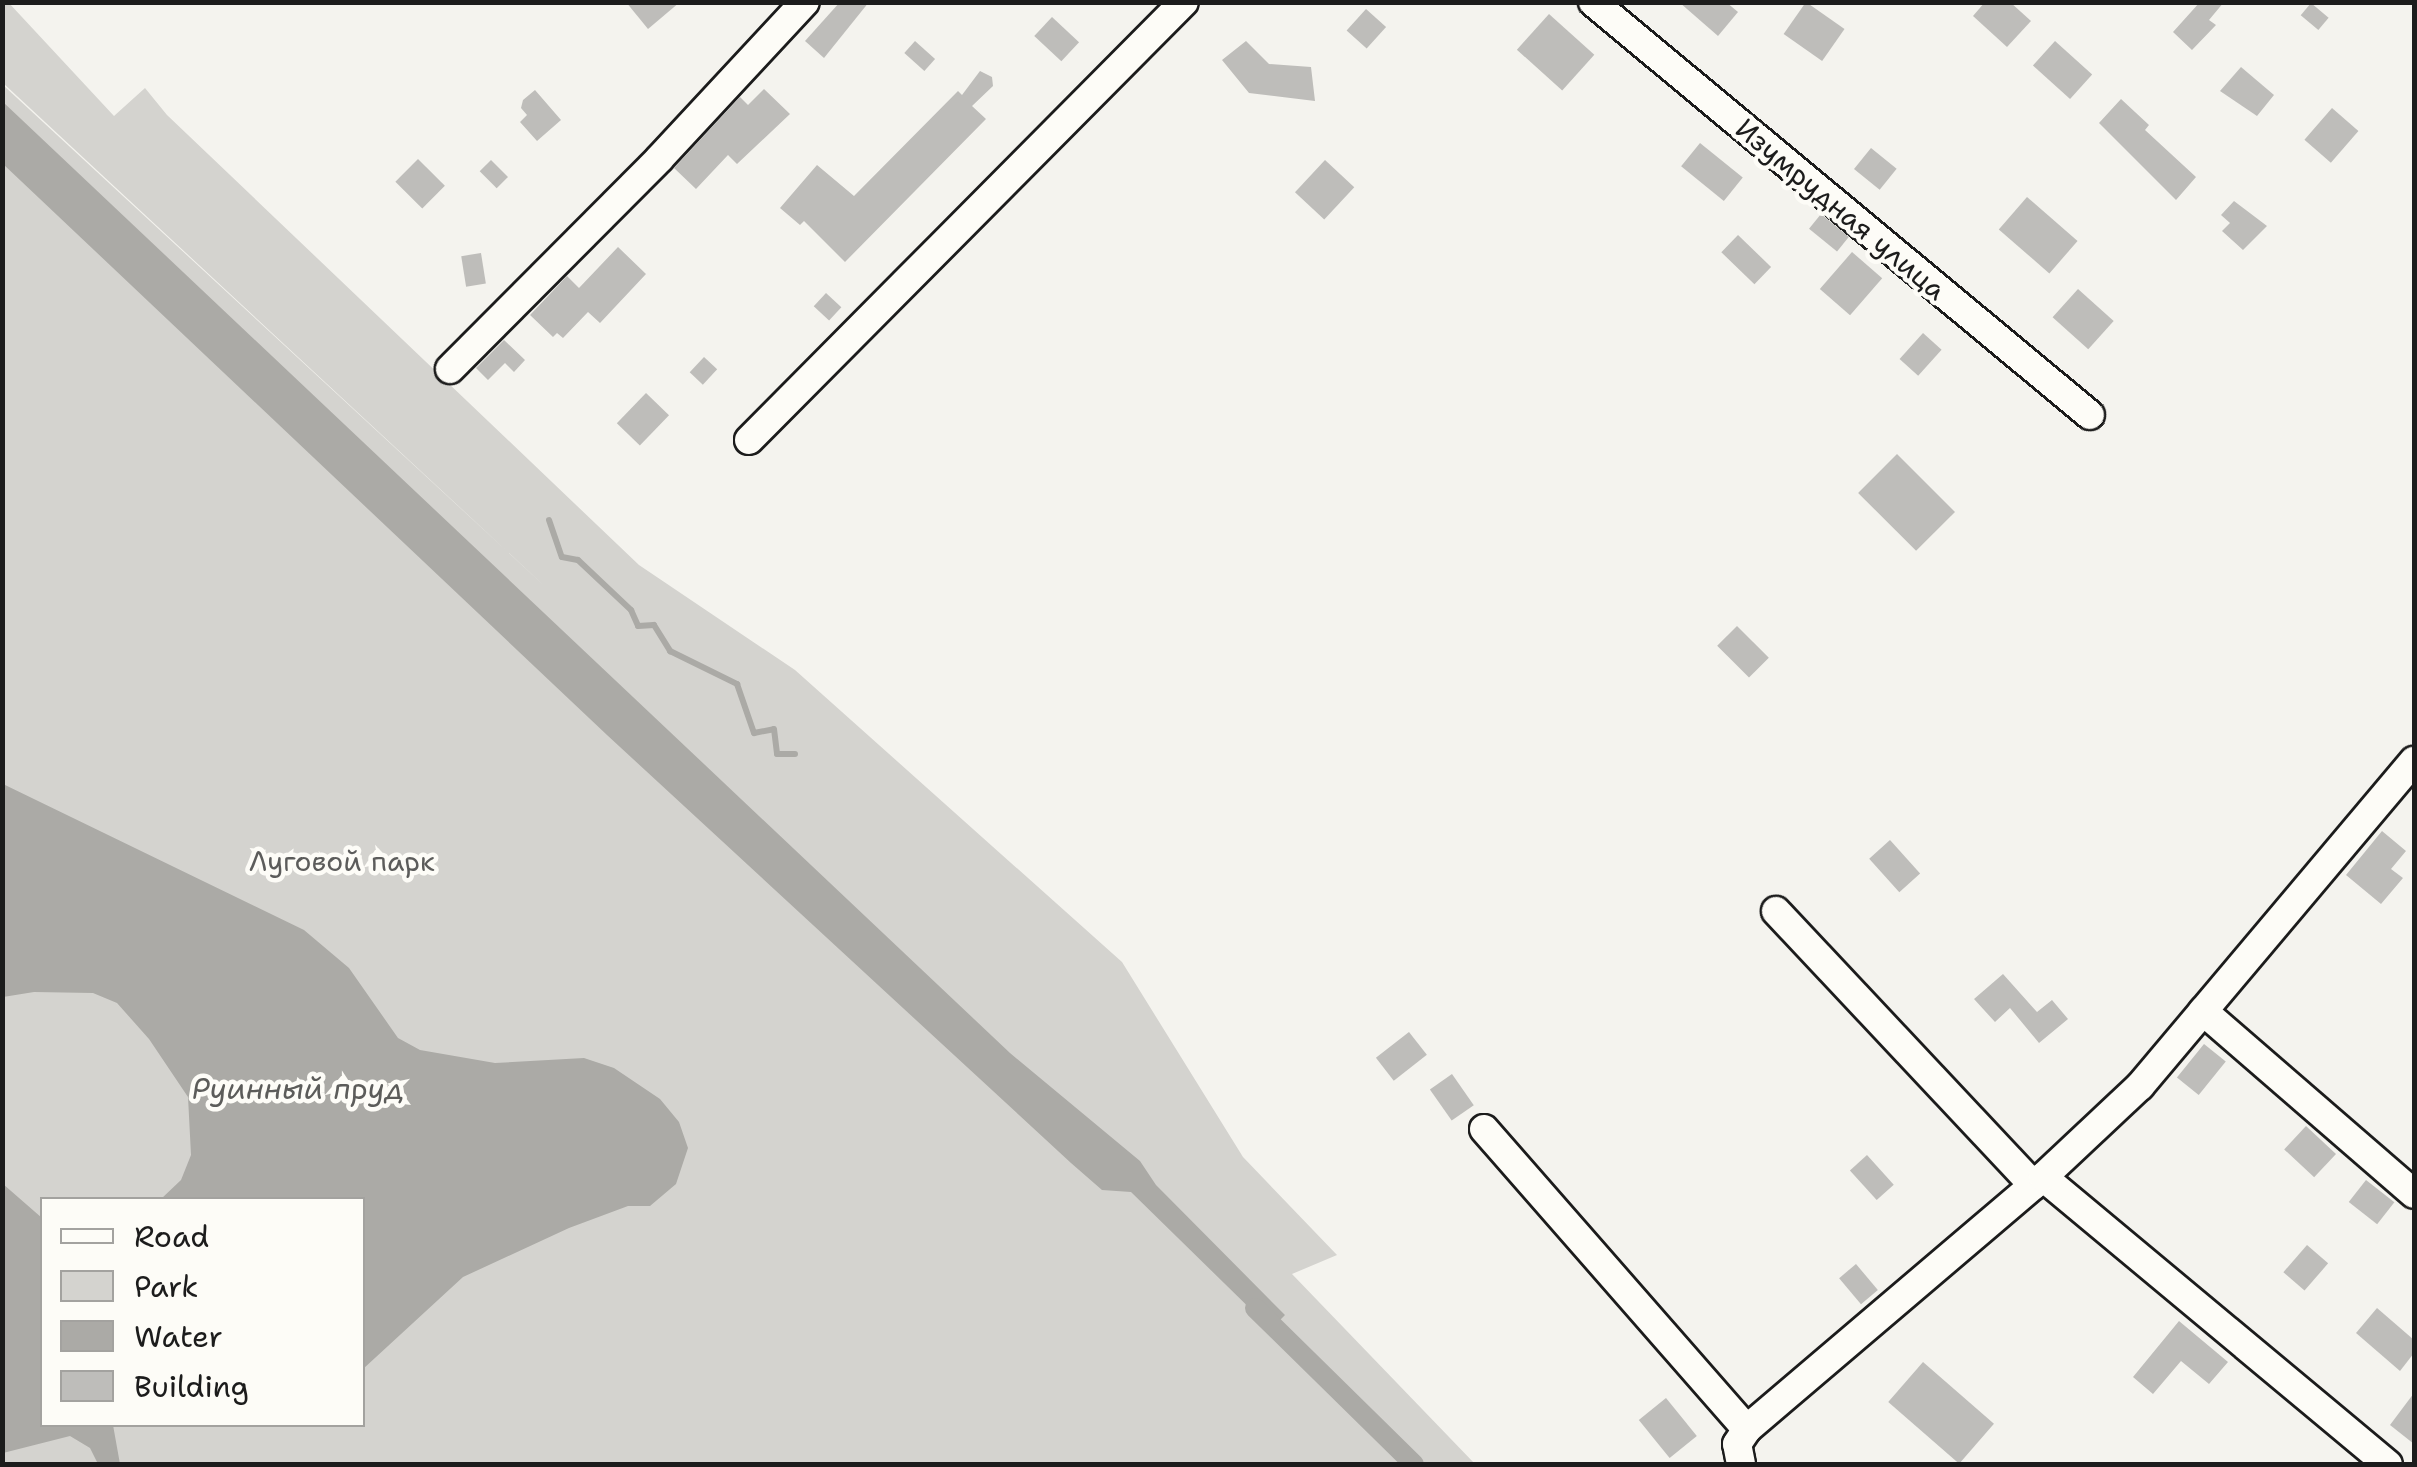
<!DOCTYPE html>
<meta charset="utf-8">
<style>
body{margin:0}
#map{position:relative;width:2417px;height:1467px;overflow:hidden;background:#f4f3ee;font-family:"Shantell Sans",sans-serif}
div>[style]{position:absolute}
.green>*{inset:0;background:#d4d3cf}
.water>*{inset:0;background:#abaaa6}
.stream>*{height:6px;margin:-3px;padding:0 3px;transform-origin:3px;border-radius:3px;background:#abaaa6}
.canal>*{height:20px;margin:-10px;padding:0 10px;transform-origin:10px;border-radius:10px;background:#abaaa6}
.building>*{inset:0;background:#bebdba;transform-origin:0 0}
.roads{filter:drop-shadow(2px 0 #1c1c1c) drop-shadow(-2px 0 #1c1c1c) drop-shadow(0 2px #1c1c1c) drop-shadow(0 -2px #1c1c1c)}
.minor>*{height:28px;margin:-14px;padding:0 14px;transform-origin:14px;border-radius:14px;background:#fdfcf7}
span{translate:-50% -50%;white-space:nowrap;text-align:center;line-height:1.15;-webkit-text-stroke:9px #fdfcf7;paint-order:stroke}
.street-label{font-size:28px;color:#1c1c1c}
.park-label{font-size:28px;color:#5c5c5b}
.water-label{font-size:30px;color:#5c5c5a;font-style:italic}
.frame{position:absolute;inset:0;border:5px solid #1c1c1c;pointer-events:none}
.legend{position:absolute;left:40px;top:1197px;width:325px;height:230px;box-sizing:border-box;background:#fdfcf7;border:2px solid #a3a29f;margin:0;padding:12px 18px;list-style:none;font-size:30px;color:#1c1c1c}
.legend li{display:flex;align-items:center;gap:20px;height:50px}
.legend b{width:50px;border:2px solid #a3a29f}
</style>
<div id="map">
<div class="green">
<i style="clip-path:polygon(evenodd,8px 2px,114px 116px,145px 88px,167px 115px,639px 565px,795px 670px,1122px 962px,1243px 1157px,1337px 1255px,1292px 1274px,1475px 1464px,3px 1464px,3px 85px,551px 592px,3px 83px,3px 3px,8px 2px,42px 1200px,362px 1200px,362px 1424px,42px 1424px,42px 1200px)"></i>
</div>
<div class="water">
<i style="clip-path:polygon(3px 102px,1010px 1053px,1140px 1161px,1156px 1185px,1285px 1315px,1271px 1329px,1131px 1192px,1102px 1190px,1071px 1163px,607px 735px,3px 164px)"></i>
<i style="clip-path:polygon(3px 784px,304px 930px,349px 968px,398px 1038px,420px 1050px,495px 1063px,584px 1058px,614px 1068px,660px 1099px,679px 1122px,688px 1148px,676px 1184px,650px 1206px,628px 1206px,569px 1228px,463px 1277px,363px 1369px,362px 1200px,161px 1199px,181px 1180px,191px 1155px,188px 1097px,149px 1039px,117px 1003px,93px 993px,34px 992px,3px 997px)"></i>
<i style="clip-path:polygon(3px 1184px,42px 1218px,42px 1424px,113px 1425px,120px 1464px,98px 1464px,90px 1448px,70px 1436px,3px 1453px)"></i>
</div>
<div class="stream">
<i style="left:549px;top:520px;width:39px;rotate:71deg"></i>
<i style="left:562px;top:557px;width:16px;rotate:11deg"></i>
<i style="left:578px;top:560px;width:73px;rotate:43.3deg"></i>
<i style="left:631px;top:610px;width:17px;rotate:66deg"></i>
<i style="left:638px;top:626px;width:16px;rotate:-4deg"></i>
<i style="left:654px;top:625px;width:31px;rotate:58deg"></i>
<i style="left:670px;top:651px;width:75px;rotate:26.2deg"></i>
<i style="left:737px;top:684px;width:52px;rotate:70.9deg"></i>
<i style="left:754px;top:733px;width:20px;rotate:-11deg"></i>
<i style="left:774px;top:729px;width:25px;rotate:83deg"></i>
<i style="left:777px;top:754px;width:18px"></i>
</div>
<div class="canal">
<i style="left:1255px;top:1308px;width:223px;rotate:44.5deg"></i>
</div>
<div class="building">
<i style="clip-path:polygon(626px 2px,680px 2px,648px 29px)"></i>
<i style="clip-path:polygon(840px 2px,869px 2px,824px 58px,805px 41px)"></i>
<i style="clip-path:polygon(1679px 2px,1726px 2px,1738px 12px,1718px 36px)"></i>
<i style="left:1806px;top:2px;width:47px;height:39px;rotate:35deg"></i>
<i style="clip-path:polygon(1985px 2px,2010px 2px,2031px 21px,2007px 47px,1973px 16px)"></i>
<i style="clip-path:polygon(2200px 2px,2224px 2px,2209px 20px,2216px 25px,2192px 50px,2173px 32px)"></i>
<i style="left:2311px;top:3px;width:23px;height:16px;rotate:40deg"></i>
<i style="left:1366px;top:9px;width:27px;height:29px;rotate:42deg"></i>
<i style="left:1549px;top:14px;width:61px;height:48px;rotate:42deg"></i>
<i style="left:1052px;top:17px;width:37px;height:26px;rotate:43deg"></i>
<i style="left:915px;top:41px;width:27px;height:16px;rotate:42deg"></i>
<i style="clip-path:polygon(1246px 41px,1269px 64px,1311px 67px,1315px 101px,1249px 93px,1222px 60px)"></i>
<i style="left:2055px;top:41px;width:50px;height:33px;rotate:42deg"></i>
<i style="clip-path:polygon(2241px 67px,2274px 95px,2257px 116px,2220px 91px)"></i>
<i style="clip-path:polygon(980px 71px,992px 77px,993px 86px,972px 106px,986px 119px,845px 262px,804px 221px,800px 225px,780px 208px,817px 165px,854px 196px,958px 91px,962px 95px)"></i>
<i style="clip-path:polygon(764px 89px,790px 114px,737px 164px,728px 155px,696px 189px,674px 168px,740px 97px,748px 105px)"></i>
<i style="clip-path:polygon(535px 90px,561px 120px,537px 141px,520px 122px,527px 115px,521px 108px,523px 100px)"></i>
<i style="clip-path:polygon(2121px 99px,2149px 125px,2145px 130px,2196px 177px,2176px 200px,2099px 123px)"></i>
<i style="left:2332px;top:108px;width:35px;height:42px;rotate:41deg"></i>
<i style="left:1700px;top:143px;width:55px;height:30px;rotate:39deg"></i>
<i style="left:1871px;top:148px;width:33px;height:27px;rotate:39deg"></i>
<i style="left:418px;top:159px;width:38px;height:32px;rotate:45deg"></i>
<i style="left:491px;top:160px;width:24px;height:16px;rotate:45deg"></i>
<i style="left:1325px;top:160px;width:40px;height:44px;rotate:43deg"></i>
<i style="left:2027px;top:197px;width:67px;height:43px;rotate:41deg"></i>
<i style="clip-path:polygon(2234px 201px,2267px 226px,2243px 250px,2222px 231px,2230px 223px,2221px 215px)"></i>
<i style="left:1821px;top:214px;width:36px;height:19px;rotate:39deg"></i>
<i style="left:1738px;top:235px;width:46px;height:24px;rotate:44deg"></i>
<i style="clip-path:polygon(618px 247px,646px 274px,600px 323px,588px 312px,563px 338px,557px 333px,553px 337px,530px 315px,567px 276px,579px 288px)"></i>
<i style="left:1852px;top:252px;width:40px;height:49px;rotate:41deg"></i>
<i style="left:481px;top:253px;width:31px;height:20px;rotate:81deg"></i>
<i style="left:2078px;top:289px;width:48px;height:38px;rotate:42deg"></i>
<i style="left:826px;top:293px;width:21px;height:18px;rotate:43deg"></i>
<i style="left:1923px;top:333px;width:25px;height:35px;rotate:42deg"></i>
<i style="clip-path:polygon(504px 340px,525px 360px,514px 372px,505px 363px,488px 380px,476px 368px)"></i>
<i style="left:704px;top:357px;width:18px;height:21px;rotate:43deg"></i>
<i style="left:646px;top:393px;width:32px;height:42px;rotate:44deg"></i>
<i style="left:1897px;top:454px;width:82px;height:55px;rotate:45deg"></i>
<i style="left:1737px;top:626px;width:45px;height:28px;rotate:45deg"></i>
<i style="clip-path:polygon(2382px 831px,2406px 851px,2391px 869px,2403px 878px,2381px 904px,2346px 875px)"></i>
<i style="left:1890px;top:840px;width:45px;height:28px;rotate:48deg"></i>
<i style="clip-path:polygon(2003px 974px,2037px 1012px,2052px 1000px,2068px 1019px,2039px 1043px,2010px 1008px,1995px 1022px,1974px 999px)"></i>
<i style="left:1409px;top:1032px;width:29px;height:42px;rotate:52deg"></i>
<i style="left:2204px;top:1044px;width:28px;height:43px;rotate:39deg"></i>
<i style="left:1452px;top:1074px;width:38px;height:27px;rotate:55deg"></i>
<i style="left:2306px;top:1126px;width:41px;height:32px;rotate:43deg"></i>
<i style="left:1867px;top:1155px;width:40px;height:23px;rotate:48deg"></i>
<i style="left:2366px;top:1180px;width:36px;height:28px;rotate:38deg"></i>
<i style="left:2307px;top:1245px;width:28px;height:36px;rotate:41deg"></i>
<i style="left:1856px;top:1264px;width:34px;height:22px;rotate:50deg"></i>
<i style="clip-path:polygon(2377px 1308px,2414px 1340px,2414px 1353px,2400px 1371px,2356px 1333px)"></i>
<i style="clip-path:polygon(2179px 1321px,2228px 1362px,2209px 1384px,2181px 1361px,2153px 1394px,2133px 1377px)"></i>
<i style="left:1923px;top:1362px;width:94px;height:53px;rotate:41deg"></i>
<i style="clip-path:polygon(2414px 1393px,2414px 1444px,2390px 1425px)"></i>
<i style="left:1666px;top:1398px;width:49px;height:35px;rotate:51deg"></i>
</div>
<div class="roads">
<div class="minor">
<i style="left:1593px;top:2px;width:646px;rotate:39.73deg"></i>
<i style="left:450px;top:369px;width:296px;rotate:-45.1deg"></i>
<i style="left:659px;top:159px;width:214px;rotate:-47.1deg"></i>
<i style="left:749px;top:440px;width:617px;rotate:-45.2deg"></i>
<i style="left:1776px;top:911px;width:376px;rotate:46.8deg"></i>
<i style="left:2203px;top:1011px;width:279px;rotate:40.9deg"></i>
<i style="left:1484px;top:1129px;width:399px;rotate:48.8deg"></i>
<i style="left:2043px;top:1177px;width:449px;rotate:39.8deg"></i>
<i style="left:1741px;top:1464px;width:20px;rotate:-101deg"></i>
<i style="left:1737px;top:1444px;width:18px;rotate:-56deg"></i>
<i style="left:1747px;top:1429px;width:389px;rotate:-40.4deg"></i>
<i style="left:2043px;top:1177px;width:133px;rotate:-43.2deg"></i>
<i style="left:2140px;top:1086px;width:425px;rotate:-49.9deg"></i>
</div>
</div>
<div class="street-label">
<span style="left:1841px;top:209px;rotate:40deg">Изумрудная улица</span>
</div>
<div class="park-label">
<span style="left:342px;top:861px">Луговой парк</span>
</div>
<div class="water-label">
<span style="left:298px;top:1089px">Руинный пруд</span>
</div>
<div class="frame"></div>
<ul class="legend">
<li><b style="height:12px;background:#fdfcf7"></b>Road</li>
<li><b style="height:28px;background:#d4d3cf"></b>Park</li>
<li><b style="height:28px;background:#abaaa6"></b>Water</li>
<li><b style="height:28px;background:#bebdba"></b>Building</li>
</ul>
</div>
